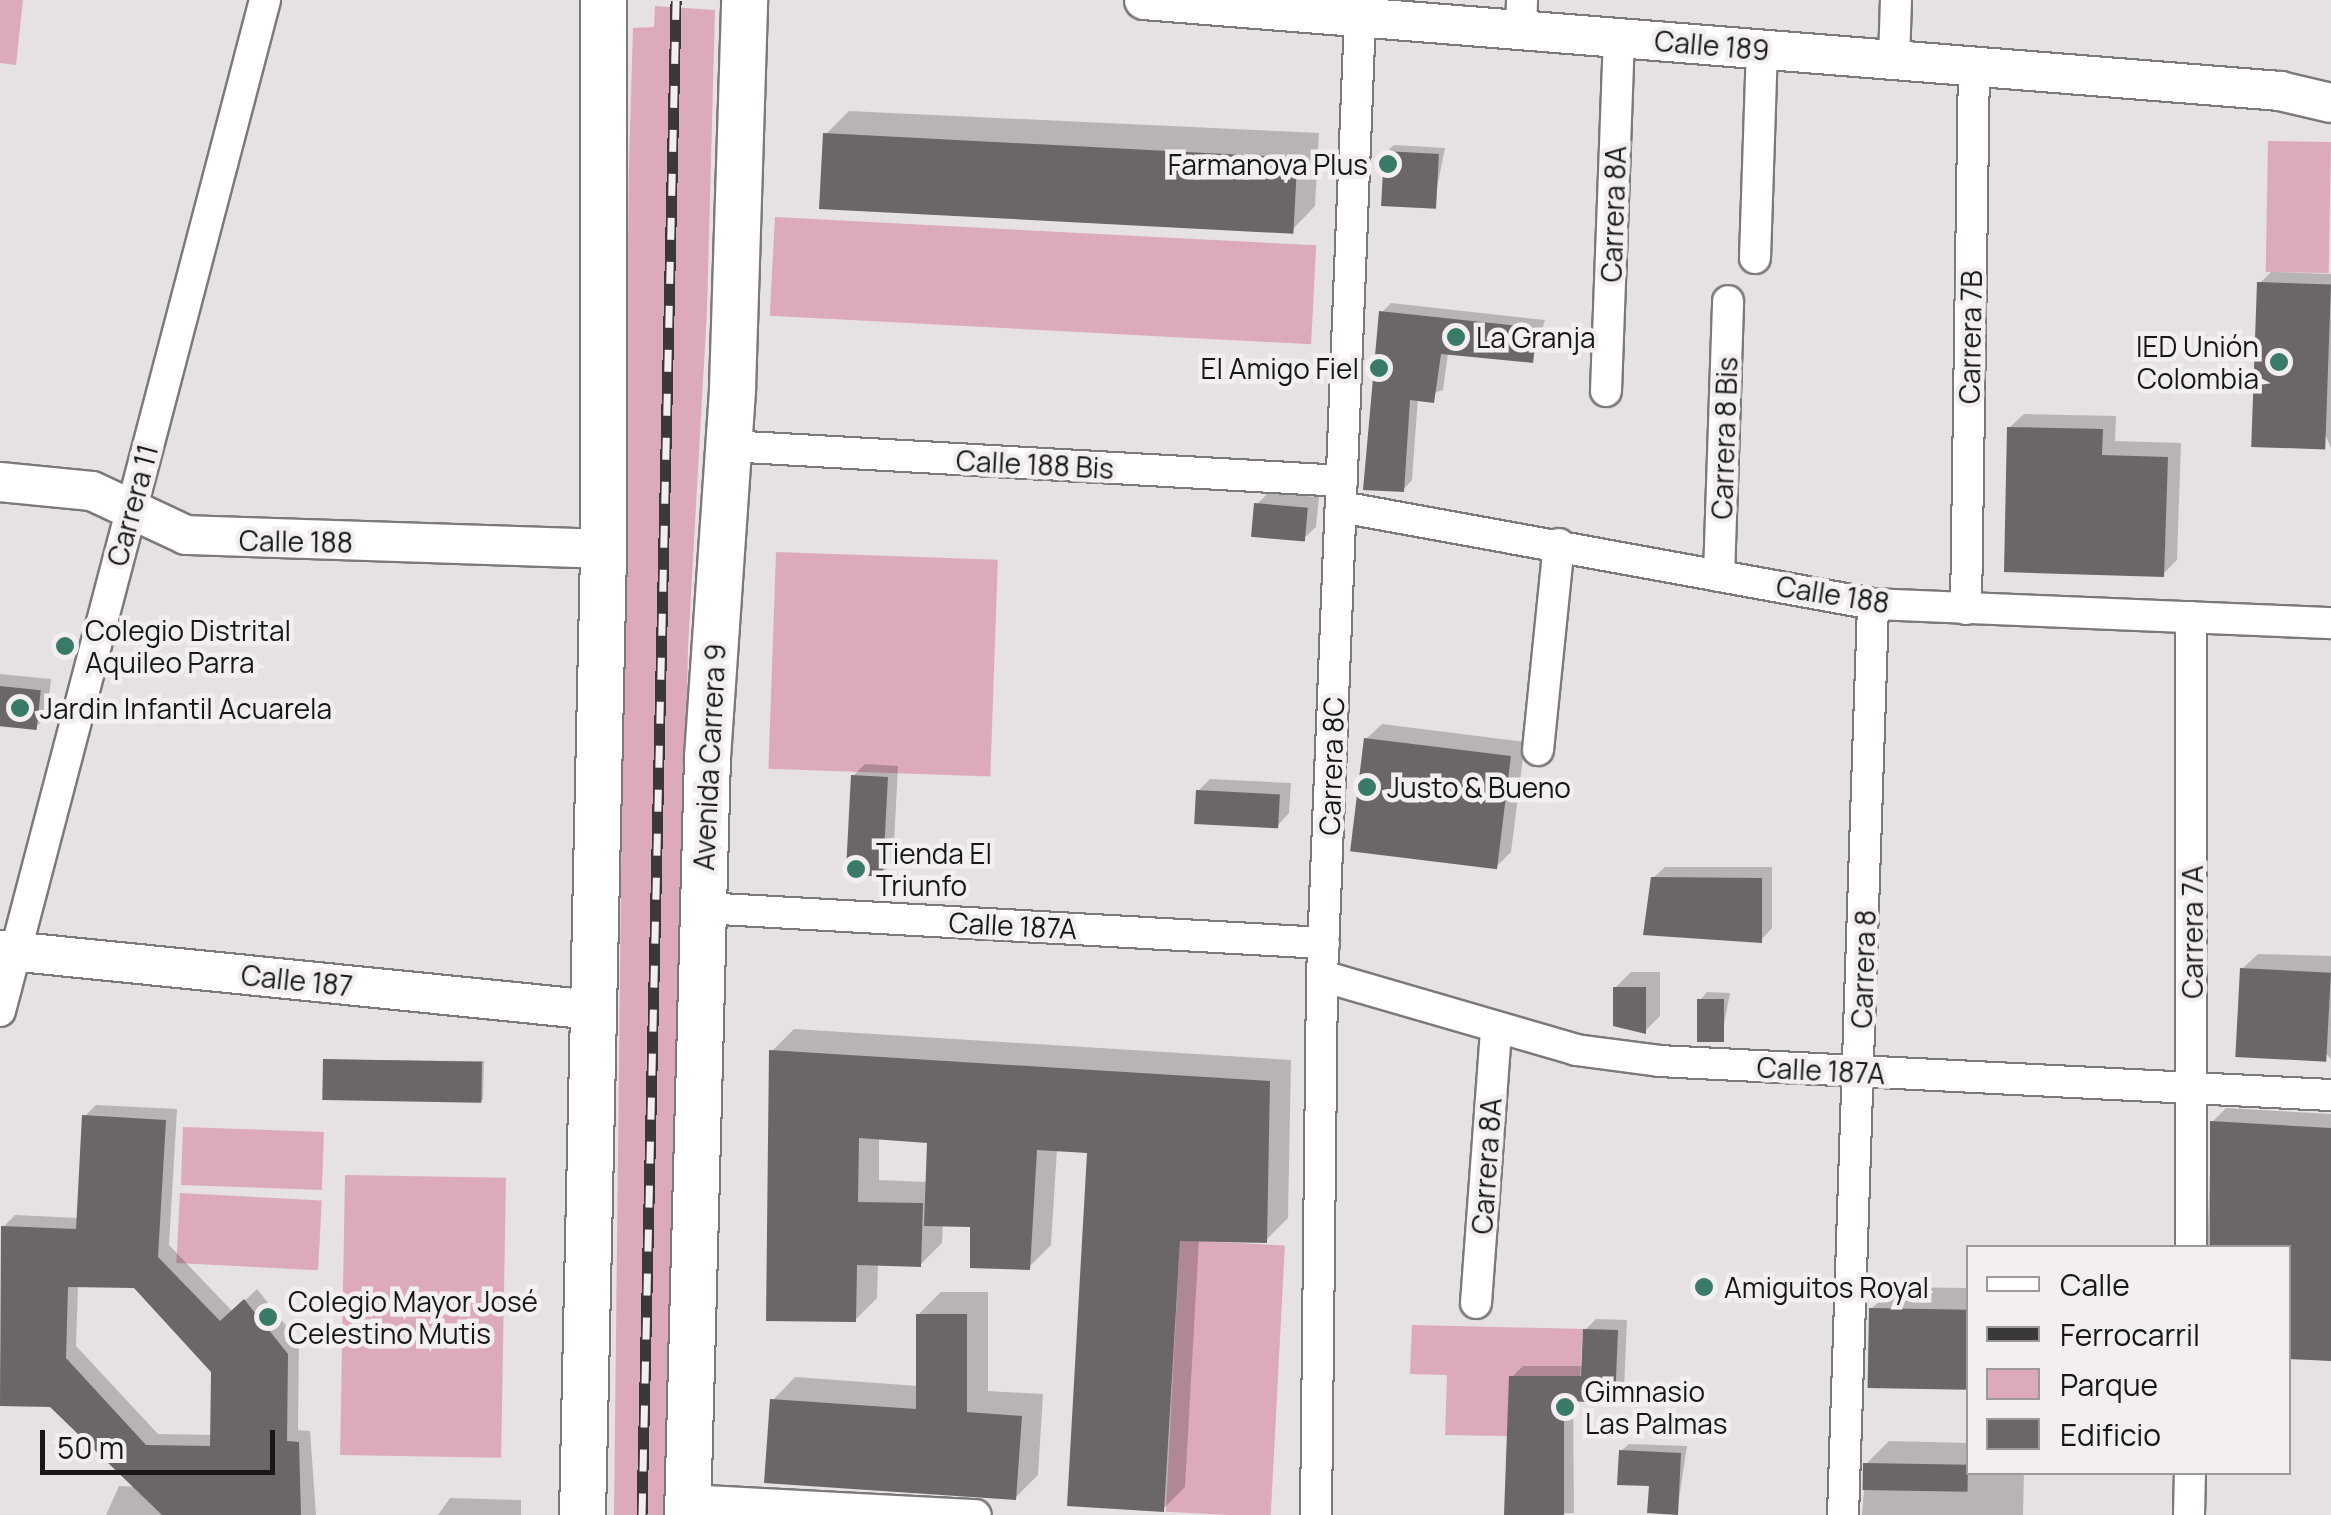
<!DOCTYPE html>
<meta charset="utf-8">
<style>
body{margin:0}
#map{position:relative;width:2331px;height:1515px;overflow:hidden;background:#e6e2e3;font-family:Manrope,sans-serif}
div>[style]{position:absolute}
.green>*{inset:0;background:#dda9bd;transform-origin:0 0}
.shadow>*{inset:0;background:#0003}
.building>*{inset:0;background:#6b6769;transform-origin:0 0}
.roads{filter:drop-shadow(2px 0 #7d797b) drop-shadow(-2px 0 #7d797b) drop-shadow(0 2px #7d797b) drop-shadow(0 -2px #7d797b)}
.minor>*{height:30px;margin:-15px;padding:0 15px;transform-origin:15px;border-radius:15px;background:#fff}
.tertiary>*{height:38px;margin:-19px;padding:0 19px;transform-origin:19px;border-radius:19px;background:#fff}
.primary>*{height:45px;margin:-22.5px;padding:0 22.5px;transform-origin:22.5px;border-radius:22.5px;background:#fff}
.rail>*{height:11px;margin-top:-5.5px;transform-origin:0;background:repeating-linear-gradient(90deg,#f3eff1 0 22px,#3a3838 0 44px);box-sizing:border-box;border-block:2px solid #3a3838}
.dots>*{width:28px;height:28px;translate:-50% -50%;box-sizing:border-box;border:5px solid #f3eff1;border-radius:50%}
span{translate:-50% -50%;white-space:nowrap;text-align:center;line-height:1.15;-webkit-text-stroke:9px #f3eff1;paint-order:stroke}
.street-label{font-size:28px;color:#181717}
.poi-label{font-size:28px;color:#181717}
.right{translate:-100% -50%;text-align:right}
.left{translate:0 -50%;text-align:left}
.legend{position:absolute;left:1966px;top:1245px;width:325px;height:230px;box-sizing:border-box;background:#f3eff1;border:2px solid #9b999a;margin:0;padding:12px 18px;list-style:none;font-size:30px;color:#181717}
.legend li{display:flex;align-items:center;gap:20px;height:50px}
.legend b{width:50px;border:2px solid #9b999a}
.scale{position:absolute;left:40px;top:1430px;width:235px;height:45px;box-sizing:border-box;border:5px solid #181717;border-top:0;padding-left:12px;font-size:30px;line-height:35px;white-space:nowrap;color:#181717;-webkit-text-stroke:8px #f3eff1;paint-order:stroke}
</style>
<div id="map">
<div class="green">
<i style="clip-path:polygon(0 0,23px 0,16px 65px,0 63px)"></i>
<i style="clip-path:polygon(655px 6px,715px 10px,707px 310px,688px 648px,669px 1515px,614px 1515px,629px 163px,633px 28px,654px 27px)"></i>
<i style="left:2268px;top:141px;width:63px;height:131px;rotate:1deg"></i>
<i style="left:775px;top:217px;width:542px;height:99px;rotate:3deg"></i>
<i style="left:776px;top:552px;width:222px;height:217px;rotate:2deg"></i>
<i style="left:183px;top:1127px;width:141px;height:58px;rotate:2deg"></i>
<i style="left:345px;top:1175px;width:161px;height:280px;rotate:1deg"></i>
<i style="left:180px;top:1193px;width:142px;height:70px;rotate:3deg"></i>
<i style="left:1180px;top:1240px;width:105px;height:272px;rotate:3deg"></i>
<i style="clip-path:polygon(1412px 1325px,1583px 1329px,1580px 1377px,1510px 1376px,1507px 1436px,1445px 1435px,1447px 1375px,1410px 1374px)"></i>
</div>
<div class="shadow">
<i style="clip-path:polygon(849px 111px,1319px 133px,1315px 206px,1293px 229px,826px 134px)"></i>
<i style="clip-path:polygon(1394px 145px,1445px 148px,1433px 207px,1386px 152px)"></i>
<i style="clip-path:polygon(2271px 272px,2331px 274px,2331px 448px,2260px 283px)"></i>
<i style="clip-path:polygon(1391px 303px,1545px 320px,1532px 361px,1448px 353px,1443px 390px,1418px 398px,1412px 480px,1403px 490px,1382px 312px)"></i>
<i style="clip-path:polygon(2024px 414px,2116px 416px,2115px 441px,2181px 443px,2177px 560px,2163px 574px,2009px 428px)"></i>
<i style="clip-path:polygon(1268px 493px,1319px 497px,1316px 527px,1304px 538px,1257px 504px)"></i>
<i style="clip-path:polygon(0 674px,51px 679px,47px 716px,36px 727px,0 723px)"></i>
<i style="clip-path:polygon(1382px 724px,1525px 742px,1511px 852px,1496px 867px,1366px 739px)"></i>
<i style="clip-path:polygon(865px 764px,898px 766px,893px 862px,881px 874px,853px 776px)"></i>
<i style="clip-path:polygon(1210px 779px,1291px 783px,1289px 813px,1278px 825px,1198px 791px)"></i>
<i style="clip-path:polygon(1665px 867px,1772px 867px,1772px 928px,1761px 940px,1653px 878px)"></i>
<i style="clip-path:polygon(2258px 954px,2331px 956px,2331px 1059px,2242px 969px)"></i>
<i style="clip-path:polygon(1631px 972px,1660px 972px,1660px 1016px,1645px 1031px,1615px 988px)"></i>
<i style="clip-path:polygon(1707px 992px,1730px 993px,1721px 1040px,1700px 1000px)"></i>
<i style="clip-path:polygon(evenodd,794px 1029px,1291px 1060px,1288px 1218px,1266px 1240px,1199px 1239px,1185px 1487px,1163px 1509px,1090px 1151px,1057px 1149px,1051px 1245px,1029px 1267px,973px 1224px,943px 1224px,942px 1243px,920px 1265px,878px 1263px,877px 1298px,855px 1320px,772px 1051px,794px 1029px,879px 1137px,929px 1140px,928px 1182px,879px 1180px,879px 1137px)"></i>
<i style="clip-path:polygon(325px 1060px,484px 1061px,483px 1099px,480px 1102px)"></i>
<i style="clip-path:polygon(evenodd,96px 1105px,177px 1109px,169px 1245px,233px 1312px,257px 1289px,299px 1342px,298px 1430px,310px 1431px,316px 1515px,106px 1515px,119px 1486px,136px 1487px,51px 1404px,0 1403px,3px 1227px,15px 1215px,79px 1218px,84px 1117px,96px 1105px,78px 1285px,135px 1286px,213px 1372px,213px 1435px,158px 1434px,76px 1346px,78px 1285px)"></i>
<i style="clip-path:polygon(2226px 1108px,2331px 1114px,2331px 1359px,2288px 1248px,2207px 1248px,2212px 1122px)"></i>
<i style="clip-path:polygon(1894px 1287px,1968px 1288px,1968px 1387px,1869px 1385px,1871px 1309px)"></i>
<i style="clip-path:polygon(941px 1292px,988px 1292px,988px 1391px,1043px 1394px,1038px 1475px,1015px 1498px,773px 1400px,795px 1377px,918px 1386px,918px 1315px)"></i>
<i style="clip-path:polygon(1596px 1319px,1627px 1320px,1624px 1390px,1614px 1401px,1573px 1399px,1574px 1513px,1507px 1515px,1512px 1377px,1523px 1366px,1584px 1366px,1585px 1330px)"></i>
<i style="clip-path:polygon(1889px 1441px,1968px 1443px,1968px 1472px,2024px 1472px,2023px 1515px,1862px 1515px,1866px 1464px)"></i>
<i style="clip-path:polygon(1629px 1444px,1687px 1446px,1677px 1512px,1621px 1451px)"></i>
<i style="clip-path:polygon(450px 1498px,521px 1500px,521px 1515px,438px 1515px)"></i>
</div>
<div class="building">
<i style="left:823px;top:133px;width:475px;height:76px;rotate:3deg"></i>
<i style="left:1384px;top:151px;width:55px;height:55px;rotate:3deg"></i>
<i style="left:2257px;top:282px;width:74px;height:165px;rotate:2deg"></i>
<i style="clip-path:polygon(1379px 311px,1537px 328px,1533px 363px,1441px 354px,1434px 403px,1410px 400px,1404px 492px,1363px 490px)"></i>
<i style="clip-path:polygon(2007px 427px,2103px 429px,2102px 455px,2168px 457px,2164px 577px,2004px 572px)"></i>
<i style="left:1254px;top:503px;width:54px;height:34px;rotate:5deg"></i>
<i style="left:0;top:686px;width:41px;height:40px;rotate:6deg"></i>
<i style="left:1364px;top:738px;width:148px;height:114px;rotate:7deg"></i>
<i style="left:851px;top:775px;width:37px;height:100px;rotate:3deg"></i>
<i style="left:1196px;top:790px;width:84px;height:34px;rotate:3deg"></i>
<i style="clip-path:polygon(1651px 877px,1762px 878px,1762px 943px,1643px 935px)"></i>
<i style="left:2240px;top:968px;width:91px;height:89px;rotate:3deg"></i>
<i style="clip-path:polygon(1613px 987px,1646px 987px,1646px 1034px,1613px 1026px)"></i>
<i style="left:1697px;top:999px;width:27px;height:43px"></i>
<i style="clip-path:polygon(769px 1050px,1270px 1081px,1267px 1243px,1180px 1241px,1164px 1512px,1067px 1506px,1087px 1153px,1037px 1150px,1030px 1270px,970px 1268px,970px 1227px,924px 1226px,927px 1143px,859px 1138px,858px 1202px,923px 1203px,921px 1267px,857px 1265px,856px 1322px,766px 1321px)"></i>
<i style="left:323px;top:1059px;width:159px;height:41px;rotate:1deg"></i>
<i style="clip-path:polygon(evenodd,82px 1115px,166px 1120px,158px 1257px,220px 1321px,244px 1299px,288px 1354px,287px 1441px,299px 1442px,301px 1515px,162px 1515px,50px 1407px,0 1406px,1px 1226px,76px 1229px,82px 1115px,68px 1287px,134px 1288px,211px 1372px,210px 1446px,146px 1445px,66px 1358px,68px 1287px)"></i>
<i style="clip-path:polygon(2210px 1121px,2331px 1128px,2331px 1361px,2288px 1359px,2288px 1248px,2210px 1248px)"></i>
<i style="left:1869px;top:1308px;width:99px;height:80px;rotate:1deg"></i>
<i style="clip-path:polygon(916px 1314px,967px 1314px,967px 1412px,1022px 1416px,1016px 1500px,764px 1483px,770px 1399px,916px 1409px)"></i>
<i style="clip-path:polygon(1583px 1329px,1618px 1330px,1615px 1403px,1564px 1401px,1564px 1515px,1504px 1515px,1509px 1376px,1581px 1376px)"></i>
<i style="clip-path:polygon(1619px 1450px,1681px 1453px,1678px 1515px,1647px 1513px,1649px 1486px,1617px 1485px)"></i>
<i style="left:1863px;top:1463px;width:105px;height:27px;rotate:1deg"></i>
</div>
<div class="roads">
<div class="minor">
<i style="left:1521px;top:30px;width:30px;rotate:-88deg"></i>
<i style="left:1894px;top:60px;width:60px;rotate:-88.1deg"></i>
<i style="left:1755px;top:258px;width:209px;rotate:-88.1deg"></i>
<i style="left:1606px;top:391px;width:353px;rotate:-87.9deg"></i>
<i style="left:728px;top:446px;width:615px;rotate:3.26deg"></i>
<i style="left:1341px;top:507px;width:541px;rotate:10.33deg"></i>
<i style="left:1873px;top:604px;width:458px;rotate:2.4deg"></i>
<i style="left:1719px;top:576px;width:275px;rotate:-88.1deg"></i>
<i style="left:1966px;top:609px;width:543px;rotate:-89.16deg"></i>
<i style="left:2191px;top:617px;width:631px;rotate:90deg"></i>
<i style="left:1538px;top:750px;width:207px;rotate:-84.2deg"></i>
<i style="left:703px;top:908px;width:622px;rotate:3.23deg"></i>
<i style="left:1322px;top:976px;width:265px;rotate:16.2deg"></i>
<i style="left:1576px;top:1050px;width:84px;rotate:7.5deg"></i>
<i style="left:1659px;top:1061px;width:673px;rotate:2.9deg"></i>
<i style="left:0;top:1011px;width:1045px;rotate:-75.31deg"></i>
<i style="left:1476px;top:1303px;width:275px;rotate:-85.8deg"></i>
<i style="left:687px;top:1500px;width:289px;rotate:3deg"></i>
<i style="left:1316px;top:1515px;width:539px;rotate:-89.36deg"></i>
<i style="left:1322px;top:976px;width:960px;rotate:-87.73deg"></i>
<i style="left:1843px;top:1515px;width:911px;rotate:-88.11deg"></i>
<i style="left:2189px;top:1515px;width:43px;rotate:-88.7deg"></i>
</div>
<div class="tertiary">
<i style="left:1144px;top:0;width:1140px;rotate:4.58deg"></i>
<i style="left:2280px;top:91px;width:52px;rotate:13.2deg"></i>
<i style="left:0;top:482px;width:92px;rotate:5.6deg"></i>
<i style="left:92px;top:491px;width:104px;rotate:25.1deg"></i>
<i style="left:186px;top:535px;width:417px;rotate:1.9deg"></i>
<i style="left:0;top:950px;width:597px;rotate:5.77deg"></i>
</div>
<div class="primary">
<i style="left:582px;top:1515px;width:966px;rotate:-88.75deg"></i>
<i style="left:603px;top:549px;width:549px;rotate:-90deg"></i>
<i style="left:687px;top:1515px;width:758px;rotate:-88.49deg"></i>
<i style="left:707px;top:757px;width:370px;rotate:-86.1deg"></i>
<i style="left:732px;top:388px;width:388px;rotate:-88.2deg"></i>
</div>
</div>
<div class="rail">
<i style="left:642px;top:1515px;width:1515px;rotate:-88.71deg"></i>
</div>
<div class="dots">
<i style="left:1388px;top:164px;background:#397a69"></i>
<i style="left:1456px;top:337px;background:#397a69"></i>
<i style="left:2279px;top:362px;background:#397a69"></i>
<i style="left:1379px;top:368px;background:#397a69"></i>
<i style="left:65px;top:646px;background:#397a69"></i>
<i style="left:20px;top:708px;background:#397a69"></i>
<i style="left:1367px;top:787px;background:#397a69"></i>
<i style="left:856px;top:869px;background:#397a69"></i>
<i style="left:1704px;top:1287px;background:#397a69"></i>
<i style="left:268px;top:1317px;background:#397a69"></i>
<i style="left:1565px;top:1407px;background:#397a69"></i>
</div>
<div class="street-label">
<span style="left:1712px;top:45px;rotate:5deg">Calle 189</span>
<span style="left:1613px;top:214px;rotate:-88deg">Carrera 8A</span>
<span style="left:1970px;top:337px;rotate:-89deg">Carrera 7B</span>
<span style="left:1724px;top:438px;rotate:-88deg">Carrera 8 Bis</span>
<span style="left:1035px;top:464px;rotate:3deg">Calle 188 Bis</span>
<span style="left:132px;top:505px;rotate:-75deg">Carrera 11</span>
<span style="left:296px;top:541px;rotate:1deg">Calle 188</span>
<span style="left:1833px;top:594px;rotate:9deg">Calle 188</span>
<span style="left:709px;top:757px;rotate:-87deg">Avenida Carrera 9</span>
<span style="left:1331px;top:766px;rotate:-88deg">Carrera 8C</span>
<span style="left:1013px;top:925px;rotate:3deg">Calle 187A</span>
<span style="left:2192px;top:932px;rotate:-90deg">Carrera 7A</span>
<span style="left:1863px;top:969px;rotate:-88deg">Carrera 8</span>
<span style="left:297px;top:980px;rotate:6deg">Calle 187</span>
<span style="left:1821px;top:1070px;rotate:3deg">Calle 187A</span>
<span style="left:1486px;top:1166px;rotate:-86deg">Carrera 8A</span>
</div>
<div class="poi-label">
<span class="right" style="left:1368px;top:164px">Farmanova Plus</span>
<span class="left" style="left:1476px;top:337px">La Granja</span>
<span class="right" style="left:2259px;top:362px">IED Unión<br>Colombia</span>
<span class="right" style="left:1359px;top:368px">El Amigo Fiel</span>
<span class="left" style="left:85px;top:646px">Colegio Distrital<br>Aquileo Parra</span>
<span class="left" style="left:40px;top:708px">Jardin Infantil Acuarela</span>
<span class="left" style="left:1387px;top:787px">Justo &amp; Bueno</span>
<span class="left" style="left:876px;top:869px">Tienda El<br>Triunfo</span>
<span class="left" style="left:1724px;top:1287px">Amiguitos Royal</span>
<span class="left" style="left:288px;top:1317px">Colegio Mayor José<br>Celestino Mutis</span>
<span class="left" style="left:1585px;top:1407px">Gimnasio<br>Las Palmas</span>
</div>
<ul class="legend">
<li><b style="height:12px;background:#fff"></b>Calle</li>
<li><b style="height:12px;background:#3a3838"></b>Ferrocarril</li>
<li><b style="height:28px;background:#dda9bd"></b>Parque</li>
<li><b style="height:28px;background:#6b6769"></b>Edificio</li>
</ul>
<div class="scale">50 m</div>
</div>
